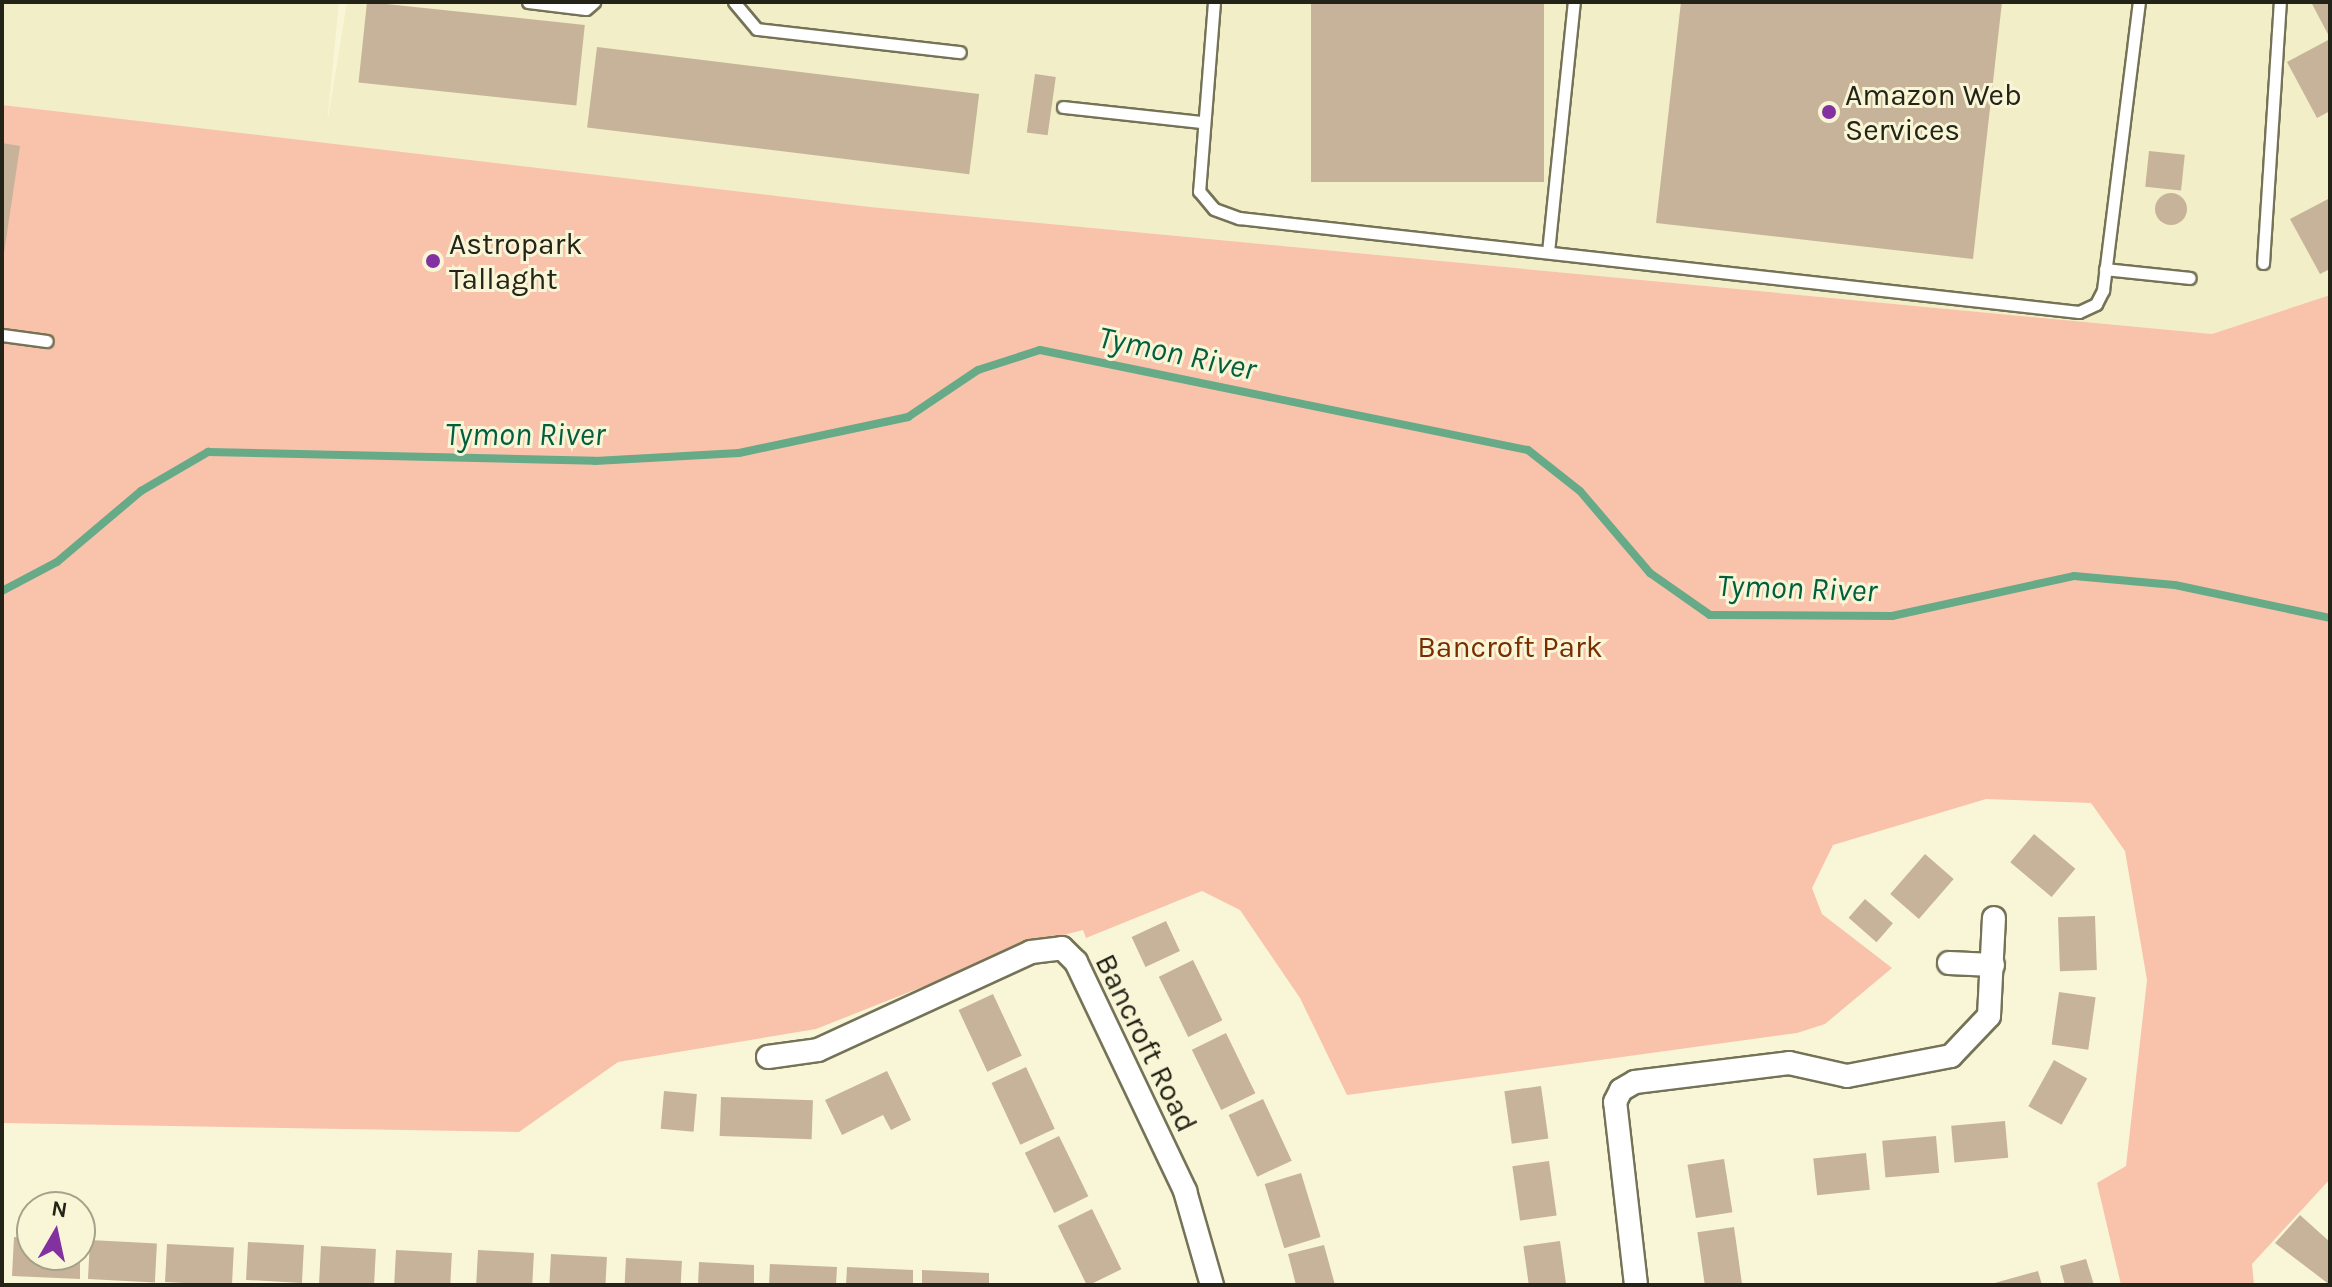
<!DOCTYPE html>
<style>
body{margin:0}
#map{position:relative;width:2332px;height:1287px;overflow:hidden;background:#f9f6d7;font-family:Karla,sans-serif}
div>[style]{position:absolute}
.built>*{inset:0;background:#f2eec7}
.green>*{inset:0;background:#f9c2ab}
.stream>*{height:8px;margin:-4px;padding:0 4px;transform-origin:4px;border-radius:4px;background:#6a8}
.building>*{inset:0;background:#c7b39a;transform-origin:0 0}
.round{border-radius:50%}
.roads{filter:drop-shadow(2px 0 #757357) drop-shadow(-2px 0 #757357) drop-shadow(0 2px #757357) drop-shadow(0 -2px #757357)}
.lane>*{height:11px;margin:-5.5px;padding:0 5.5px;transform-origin:5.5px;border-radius:5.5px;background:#fff}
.street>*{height:22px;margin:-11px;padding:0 11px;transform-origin:11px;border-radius:11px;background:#fff}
.dots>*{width:22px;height:22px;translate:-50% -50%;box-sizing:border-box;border:4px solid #f9f6d7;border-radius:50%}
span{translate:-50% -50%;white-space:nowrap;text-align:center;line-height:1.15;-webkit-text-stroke:6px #f9f6d7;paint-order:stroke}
.poi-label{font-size:30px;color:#242317}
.left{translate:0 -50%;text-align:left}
.park-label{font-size:30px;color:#792d00}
.street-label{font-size:30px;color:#242317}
.water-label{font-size:32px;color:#025e3e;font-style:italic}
.frame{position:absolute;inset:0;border:4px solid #242317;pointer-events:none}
.north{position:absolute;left:16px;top:1191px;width:80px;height:80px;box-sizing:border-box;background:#f9f6d7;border:2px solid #a4a28a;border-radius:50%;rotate:9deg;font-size:22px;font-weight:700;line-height:32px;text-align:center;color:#242317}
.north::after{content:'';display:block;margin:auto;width:28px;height:36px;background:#8331a0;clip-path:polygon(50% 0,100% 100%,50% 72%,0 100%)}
</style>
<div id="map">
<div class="built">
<i style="clip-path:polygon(2px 2px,339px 2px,327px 125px,347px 2px,2330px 2px,2330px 295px,2212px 334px,870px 207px,324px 146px,2px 105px)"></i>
</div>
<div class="green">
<i style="clip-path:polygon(2px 105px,870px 207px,2212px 334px,2330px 295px,2330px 1179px,2252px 1264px,2254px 1285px,2121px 1285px,2097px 1183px,2126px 1166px,2147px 980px,2125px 851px,2091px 803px,1986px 799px,1833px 845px,1812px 888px,1822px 914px,1892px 968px,1825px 1024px,1797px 1033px,1347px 1095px,1300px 998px,1240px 910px,1202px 891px,1086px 938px,1083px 930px,1033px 943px,816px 1029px,618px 1062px,519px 1132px,2px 1123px)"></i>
</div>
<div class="stream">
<i style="left:2px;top:591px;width:62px;rotate:-27.8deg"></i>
<i style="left:57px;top:562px;width:110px;rotate:-40.2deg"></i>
<i style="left:141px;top:491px;width:78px;rotate:-30.2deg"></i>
<i style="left:208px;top:452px;width:387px;rotate:1.3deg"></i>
<i style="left:595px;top:461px;width:144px;rotate:-3.2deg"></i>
<i style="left:739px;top:453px;width:173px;rotate:-12deg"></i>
<i style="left:908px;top:417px;width:84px;rotate:-33.9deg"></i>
<i style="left:978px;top:370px;width:65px;rotate:-17.9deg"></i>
<i style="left:1040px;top:350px;width:498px;rotate:11.6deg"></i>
<i style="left:1528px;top:450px;width:66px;rotate:38.3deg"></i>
<i style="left:1580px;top:491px;width:108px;rotate:49.5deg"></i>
<i style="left:1650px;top:573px;width:73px;rotate:35deg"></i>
<i style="left:1710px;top:615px;width:182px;rotate:0.3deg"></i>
<i style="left:1892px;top:616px;width:186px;rotate:-12.4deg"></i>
<i style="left:2074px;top:576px;width:101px;rotate:5.1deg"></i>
<i style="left:2175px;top:585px;width:158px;rotate:12deg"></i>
</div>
<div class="building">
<i style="left:367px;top:2px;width:219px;height:81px;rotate:6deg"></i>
<i style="left:1311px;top:2px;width:233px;height:180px"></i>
<i style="clip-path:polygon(1681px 2px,2002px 2px,1973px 259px,1656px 223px)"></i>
<i style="clip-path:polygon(2311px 2px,2330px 2px,2330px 38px)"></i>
<i style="clip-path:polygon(2330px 39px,2330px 111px,2317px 118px,2287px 62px)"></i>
<i style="left:597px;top:47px;width:385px;height:81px;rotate:7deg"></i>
<i style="left:1035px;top:74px;width:21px;height:59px;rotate:8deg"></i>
<i style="clip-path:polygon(2px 143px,20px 146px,4px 253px,2px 253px)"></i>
<i style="left:2149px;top:151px;width:36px;height:36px;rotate:6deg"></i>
<i class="round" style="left:2155px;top:193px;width:32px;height:32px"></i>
<i style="clip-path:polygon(2330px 198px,2330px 269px,2320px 274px,2290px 219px)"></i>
<i style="left:2034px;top:834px;width:54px;height:37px;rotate:40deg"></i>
<i style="left:1925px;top:854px;width:38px;height:53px;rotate:41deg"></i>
<i style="left:1865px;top:899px;width:37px;height:25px;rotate:41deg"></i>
<i style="left:2095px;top:916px;width:54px;height:37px;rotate:88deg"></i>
<i style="left:1166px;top:921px;width:33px;height:38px;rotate:65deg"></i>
<i style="left:1193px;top:960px;width:67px;height:38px;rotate:64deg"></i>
<i style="left:2059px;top:992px;width:37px;height:53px;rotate:8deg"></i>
<i style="left:993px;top:994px;width:68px;height:38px;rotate:65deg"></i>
<i style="left:1226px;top:1033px;width:67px;height:38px;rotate:64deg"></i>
<i style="left:2054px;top:1060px;width:38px;height:53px;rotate:29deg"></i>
<i style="left:1026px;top:1067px;width:68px;height:38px;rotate:65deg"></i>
<i style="clip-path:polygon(887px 1071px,911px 1120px,891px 1130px,883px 1115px,842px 1135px,825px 1100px)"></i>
<i style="left:1541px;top:1086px;width:53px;height:37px;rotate:82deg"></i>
<i style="left:664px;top:1091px;width:33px;height:38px;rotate:5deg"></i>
<i style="left:721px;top:1097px;width:92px;height:39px;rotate:2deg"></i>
<i style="left:1263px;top:1099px;width:68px;height:38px;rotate:65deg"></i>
<i style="left:2005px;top:1121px;width:37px;height:54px;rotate:85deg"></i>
<i style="left:1059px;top:1136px;width:67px;height:38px;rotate:64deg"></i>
<i style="left:1936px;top:1136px;width:37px;height:54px;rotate:85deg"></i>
<i style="left:1866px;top:1153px;width:37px;height:53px;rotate:84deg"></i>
<i style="left:1724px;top:1159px;width:54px;height:37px;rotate:81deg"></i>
<i style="left:1549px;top:1161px;width:55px;height:37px;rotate:82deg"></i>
<i style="left:1301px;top:1173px;width:67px;height:38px;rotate:73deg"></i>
<i style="left:1092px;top:1209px;width:67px;height:38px;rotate:64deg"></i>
<i style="clip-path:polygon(2300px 1215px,2330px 1242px,2330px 1285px,2275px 1243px)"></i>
<i style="left:1734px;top:1227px;width:59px;height:37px;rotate:82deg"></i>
<i style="clip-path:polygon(14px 1237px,32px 1238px,32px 1255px,80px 1255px,80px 1279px,12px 1276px)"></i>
<i style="left:90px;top:1240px;width:67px;height:39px;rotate:3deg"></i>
<i style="left:1560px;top:1241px;width:44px;height:37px;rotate:82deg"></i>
<i style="left:248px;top:1242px;width:56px;height:38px;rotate:3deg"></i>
<i style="left:167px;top:1244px;width:67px;height:38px;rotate:3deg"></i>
<i style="clip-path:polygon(1324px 1245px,1335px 1285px,1296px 1285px,1288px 1254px)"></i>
<i style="left:321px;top:1246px;width:55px;height:38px;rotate:3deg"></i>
<i style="left:396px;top:1250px;width:56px;height:35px;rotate:3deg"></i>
<i style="left:478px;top:1250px;width:56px;height:35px;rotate:3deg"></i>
<i style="left:551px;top:1254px;width:56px;height:31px;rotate:3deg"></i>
<i style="left:626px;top:1258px;width:56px;height:27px;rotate:3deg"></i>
<i style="clip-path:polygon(2086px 1259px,2094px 1285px,2065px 1285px,2060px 1266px)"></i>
<i style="clip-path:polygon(699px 1262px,754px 1265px,754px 1285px,698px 1285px)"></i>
<i style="clip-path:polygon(770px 1264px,837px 1267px,836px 1285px,769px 1285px)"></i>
<i style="clip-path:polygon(847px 1267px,913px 1270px,913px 1285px,846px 1285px)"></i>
<i style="clip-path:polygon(922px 1270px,989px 1273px,989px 1285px,922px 1285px)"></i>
<i style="clip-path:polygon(2038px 1271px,2042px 1285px,1991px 1285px,1991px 1284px)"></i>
</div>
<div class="roads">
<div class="lane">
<i style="left:528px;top:2px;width:58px;rotate:6.9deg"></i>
<i style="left:586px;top:9px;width:11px;rotate:-41deg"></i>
<i style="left:734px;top:2px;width:35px;rotate:50deg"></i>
<i style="left:757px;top:29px;width:204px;rotate:6.5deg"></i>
<i style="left:1214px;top:2px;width:190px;rotate:94.5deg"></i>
<i style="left:1199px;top:191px;width:23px;rotate:50deg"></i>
<i style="left:1214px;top:209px;width:27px;rotate:20deg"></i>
<i style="left:1239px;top:218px;width:845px;rotate:6.39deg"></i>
<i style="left:2079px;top:312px;width:19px;rotate:-25deg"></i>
<i style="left:2096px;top:304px;width:16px;rotate:-63deg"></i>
<i style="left:2103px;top:290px;width:290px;rotate:-82.9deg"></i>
<i style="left:1063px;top:107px;width:138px;rotate:6.2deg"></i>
<i style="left:1548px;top:252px;width:251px;rotate:-84.1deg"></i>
<i style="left:2263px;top:263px;width:262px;rotate:-86.3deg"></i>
<i style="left:2105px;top:269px;width:85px;rotate:6deg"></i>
<i style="left:2px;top:335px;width:45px;rotate:7.6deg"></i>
</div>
<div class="street">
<i style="left:1949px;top:963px;width:44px;rotate:2.6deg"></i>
<i style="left:768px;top:1057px;width:50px;rotate:-8deg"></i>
<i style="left:818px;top:1050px;width:234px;rotate:-24.7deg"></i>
<i style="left:1031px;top:952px;width:31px;rotate:-7deg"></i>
<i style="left:1062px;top:948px;width:20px;rotate:45deg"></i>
<i style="left:1076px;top:962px;width:254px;rotate:64.5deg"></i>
<i style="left:1185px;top:1191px;width:98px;rotate:74deg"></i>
<i style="left:1636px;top:1285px;width:184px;rotate:-96.5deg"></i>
<i style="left:1615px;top:1102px;width:13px;rotate:-63deg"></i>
<i style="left:1621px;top:1090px;width:16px;rotate:-30deg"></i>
<i style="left:1635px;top:1082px;width:155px;rotate:-7deg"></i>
<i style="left:1789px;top:1063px;width:59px;rotate:12.6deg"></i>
<i style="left:1847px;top:1076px;width:106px;rotate:-10.9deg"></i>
<i style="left:1951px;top:1056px;width:55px;rotate:-46.5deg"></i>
<i style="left:1989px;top:1016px;width:98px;rotate:-87.1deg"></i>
</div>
</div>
<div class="dots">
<i style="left:1829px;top:112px;background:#8331a0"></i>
<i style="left:433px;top:261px;background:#8331a0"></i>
</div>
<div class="poi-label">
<span class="left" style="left:1845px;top:112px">Amazon Web<br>Services</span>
<span class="left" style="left:449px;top:261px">Astropark<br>Tallaght</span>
</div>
<div class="park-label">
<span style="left:1510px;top:647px">Bancroft Park</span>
</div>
<div class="street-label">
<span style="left:1146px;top:1043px;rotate:64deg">Bancroft Road</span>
</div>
<div class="water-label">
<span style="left:1177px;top:354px;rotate:12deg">Tymon River</span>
<span style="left:525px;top:435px">Tymon River</span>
<span style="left:1797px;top:589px;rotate:2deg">Tymon River</span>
</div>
<div class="frame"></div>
<div class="north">N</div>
</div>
